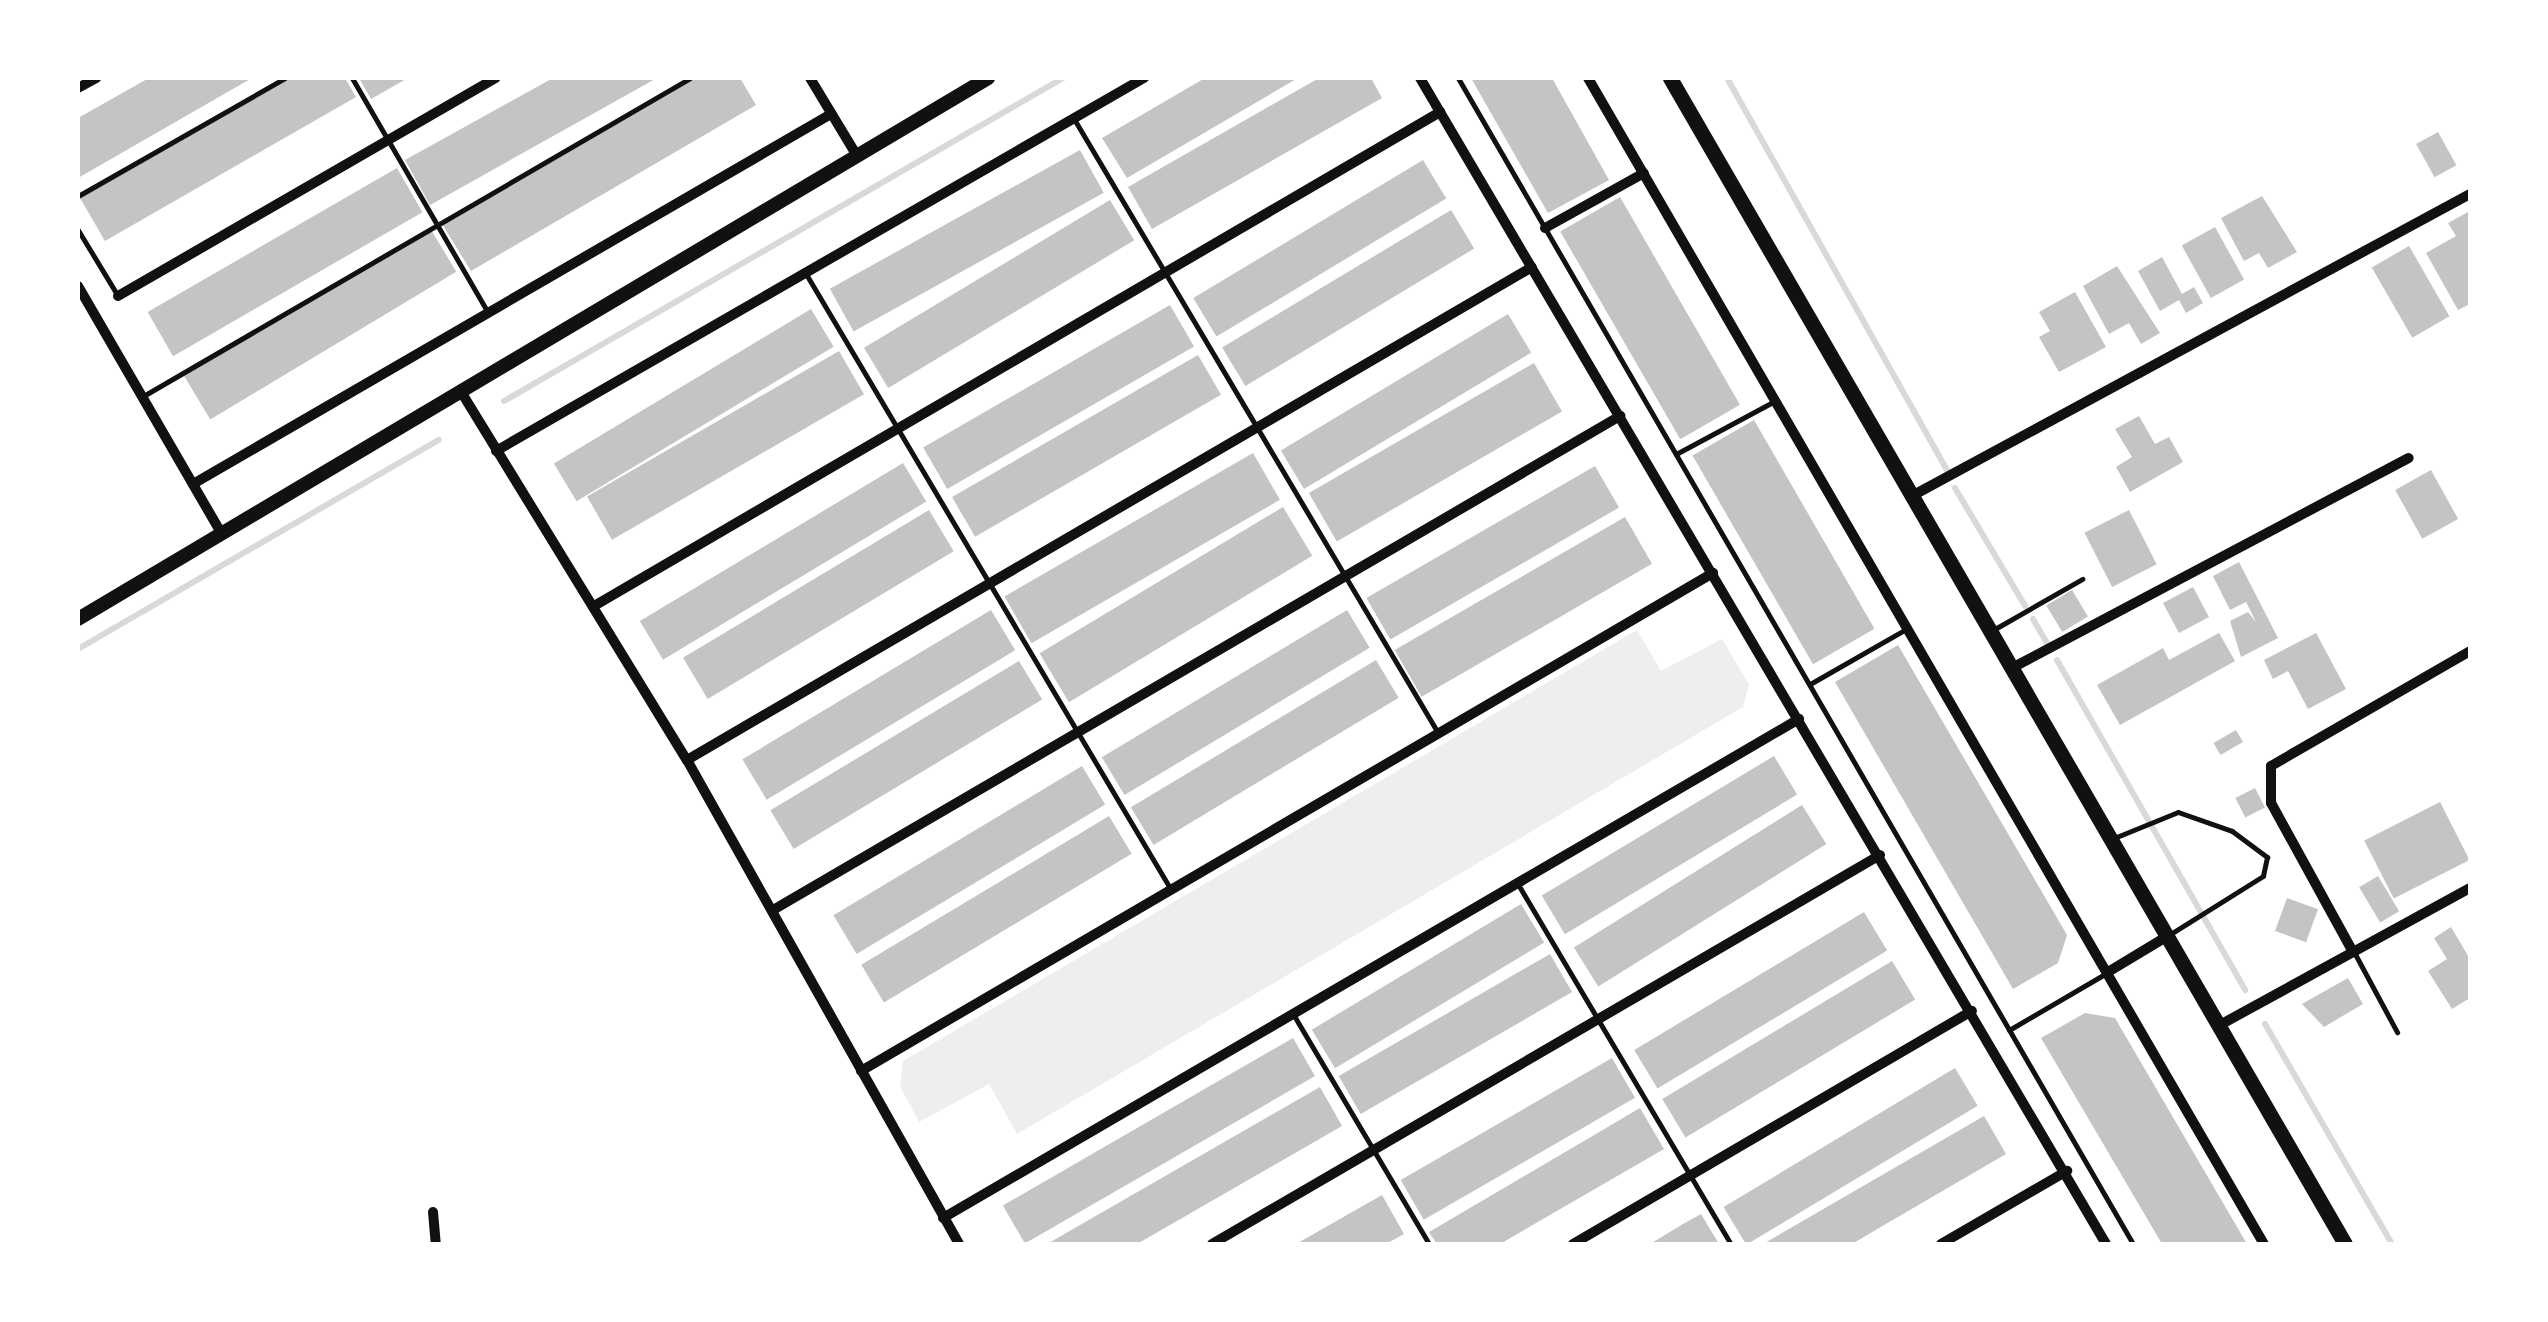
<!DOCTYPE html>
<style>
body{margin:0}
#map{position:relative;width:2548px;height:1322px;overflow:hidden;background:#fff;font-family:"Asap Condensed",sans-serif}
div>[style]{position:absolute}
.green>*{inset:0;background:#eee}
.stream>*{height:6px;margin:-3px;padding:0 3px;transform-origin:3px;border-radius:3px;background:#d9d9d9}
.building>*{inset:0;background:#c4c4c4;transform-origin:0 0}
.service>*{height:5px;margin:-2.5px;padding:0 2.5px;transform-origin:2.5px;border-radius:2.5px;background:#111}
.minor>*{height:10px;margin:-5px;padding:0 5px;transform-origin:5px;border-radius:5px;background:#111}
.tertiary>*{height:14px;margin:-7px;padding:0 7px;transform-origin:7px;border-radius:7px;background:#111}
.secondary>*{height:15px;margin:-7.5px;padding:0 7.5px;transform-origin:7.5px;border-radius:7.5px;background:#111}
span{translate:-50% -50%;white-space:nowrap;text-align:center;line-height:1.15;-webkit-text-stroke:8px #fff;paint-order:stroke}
.frame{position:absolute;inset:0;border:80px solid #fff;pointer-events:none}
</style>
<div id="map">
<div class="green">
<i style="clip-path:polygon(1637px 630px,1661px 671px,1722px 639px,1749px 684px,1743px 707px,1017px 1134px,989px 1084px,919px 1122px,900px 1086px,903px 1061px)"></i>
</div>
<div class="stream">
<i style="left:1727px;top:78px;width:450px;rotate:60.7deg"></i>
<i style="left:504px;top:401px;width:646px;rotate:-30.02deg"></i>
<i style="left:1955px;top:488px;width:137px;rotate:59.3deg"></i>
<i style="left:2033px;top:619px;width:28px;rotate:60deg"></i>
<i style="left:78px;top:649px;width:417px;rotate:-30.1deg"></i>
<i style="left:2057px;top:660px;width:380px;rotate:60.3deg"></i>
<i style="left:2265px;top:1024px;width:254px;rotate:60deg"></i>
</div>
<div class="building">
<i style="clip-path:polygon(149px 78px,252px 78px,78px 178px,78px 118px)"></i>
<i style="clip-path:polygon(289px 78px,345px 78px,356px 97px,105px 241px,80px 198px)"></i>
<i style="clip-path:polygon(359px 78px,408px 78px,371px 99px)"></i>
<i style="clip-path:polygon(553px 78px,657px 78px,430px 205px,405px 160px)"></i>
<i style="clip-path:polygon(694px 78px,740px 78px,756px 105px,471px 271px,442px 224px)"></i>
<i style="clip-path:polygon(1205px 78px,1298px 78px,1127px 178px,1102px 138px)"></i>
<i style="clip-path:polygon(1319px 78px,1371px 78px,1382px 98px,1152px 229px,1128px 187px)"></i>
<i style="clip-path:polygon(1471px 78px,1552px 78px,1609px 180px,1548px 213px)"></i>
<i style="left:2438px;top:132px;width:38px;height:25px;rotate:61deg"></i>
<i style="left:1080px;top:150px;width:49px;height:286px;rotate:61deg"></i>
<i style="left:1423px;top:160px;width:45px;height:268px;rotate:59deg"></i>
<i style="left:397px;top:168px;width:51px;height:288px;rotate:60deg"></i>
<i style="clip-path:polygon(2262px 196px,2297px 252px,2268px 268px,2259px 253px,2244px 261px,2221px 218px)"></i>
<i style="left:1620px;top:197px;width:240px;height:69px;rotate:60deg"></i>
<i style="left:1110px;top:200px;width:47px;height:287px;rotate:59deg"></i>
<i style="left:1451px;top:210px;width:45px;height:267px;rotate:59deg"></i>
<i style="clip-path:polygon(2470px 211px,2470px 304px,2458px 310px,2426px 253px,2456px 236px,2448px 223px)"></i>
<i style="left:2215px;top:227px;width:60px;height:38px;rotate:61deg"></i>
<i style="left:430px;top:228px;width:51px;height:287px;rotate:59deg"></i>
<i style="left:2409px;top:246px;width:81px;height:43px;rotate:60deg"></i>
<i style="clip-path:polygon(2162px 257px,2182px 294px,2194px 287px,2203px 303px,2186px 313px,2179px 300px,2160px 311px,2138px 271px)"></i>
<i style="clip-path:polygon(2117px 266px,2160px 333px,2141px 344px,2129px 323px,2109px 334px,2083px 286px)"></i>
<i style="clip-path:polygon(2075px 292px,2106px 347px,2059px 372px,2039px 337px,2050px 331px,2039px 312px)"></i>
<i style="left:1170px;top:305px;width:48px;height:285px;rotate:60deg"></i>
<i style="left:811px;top:309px;width:44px;height:300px;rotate:59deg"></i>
<i style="left:1508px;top:314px;width:45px;height:265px;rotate:59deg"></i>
<i style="left:839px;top:351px;width:50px;height:291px;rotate:60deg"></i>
<i style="left:1198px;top:355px;width:46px;height:284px;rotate:60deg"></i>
<i style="left:1534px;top:363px;width:56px;height:260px;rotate:60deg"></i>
<i style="clip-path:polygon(2139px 416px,2155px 444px,2169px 437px,2183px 462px,2130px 492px,2116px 467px,2132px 457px,2115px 429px)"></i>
<i style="left:1754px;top:420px;width:241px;height:71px;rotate:60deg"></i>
<i style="left:1253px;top:453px;width:54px;height:287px;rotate:60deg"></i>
<i style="left:903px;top:463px;width:45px;height:307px;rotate:59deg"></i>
<i style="left:1595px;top:466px;width:48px;height:264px;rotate:60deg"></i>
<i style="left:2431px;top:470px;width:56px;height:41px;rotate:61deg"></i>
<i style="left:1283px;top:507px;width:57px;height:284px;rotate:59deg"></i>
<i style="left:929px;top:510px;width:48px;height:287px;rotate:59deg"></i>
<i style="left:2129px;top:510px;width:61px;height:50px;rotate:63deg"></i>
<i style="left:1625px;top:517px;width:54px;height:266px;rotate:60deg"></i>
<i style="clip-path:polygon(2239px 562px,2278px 638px,2241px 657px,2230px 621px,2248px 612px,2256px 622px,2246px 602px,2230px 610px,2213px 576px)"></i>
<i style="left:2193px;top:587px;width:34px;height:34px;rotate:62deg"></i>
<i style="left:2072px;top:590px;width:31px;height:30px;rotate:59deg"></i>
<i style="left:991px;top:610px;width:47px;height:290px;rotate:59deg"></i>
<i style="left:1347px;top:610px;width:44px;height:286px;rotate:59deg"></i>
<i style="clip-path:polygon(2219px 633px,2235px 661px,2120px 725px,2097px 685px,2163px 648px,2169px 660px)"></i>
<i style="clip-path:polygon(2316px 633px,2346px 689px,2308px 709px,2288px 671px,2273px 679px,2264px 660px)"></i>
<i style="clip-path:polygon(1898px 645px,2067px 935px,2058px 963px,2013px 989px,1835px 682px)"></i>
<i style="left:1376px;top:660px;width:44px;height:286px;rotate:59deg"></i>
<i style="left:1019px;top:661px;width:45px;height:290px;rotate:59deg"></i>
<i style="left:2236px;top:730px;width:14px;height:26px;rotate:60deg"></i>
<i style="left:1774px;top:756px;width:45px;height:271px;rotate:59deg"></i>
<i style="left:1082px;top:766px;width:45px;height:290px;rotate:59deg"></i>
<i style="left:2255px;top:788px;width:22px;height:22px;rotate:63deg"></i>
<i style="left:2440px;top:802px;width:65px;height:85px;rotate:63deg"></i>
<i style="left:1802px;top:805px;width:46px;height:269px;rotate:58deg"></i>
<i style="left:1109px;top:816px;width:44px;height:289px;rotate:59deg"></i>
<i style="left:2378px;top:876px;width:41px;height:22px;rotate:59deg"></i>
<i style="left:2287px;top:898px;width:33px;height:35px;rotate:20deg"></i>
<i style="left:1521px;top:904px;width:45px;height:244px;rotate:59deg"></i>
<i style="left:1864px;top:912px;width:45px;height:268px;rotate:59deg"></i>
<i style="clip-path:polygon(2451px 927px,2470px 959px,2470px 998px,2452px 1009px,2428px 971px,2447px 959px,2434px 938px)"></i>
<i style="left:1550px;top:954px;width:44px;height:244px;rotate:60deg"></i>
<i style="left:1892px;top:961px;width:45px;height:268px;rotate:59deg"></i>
<i style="clip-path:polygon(2348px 978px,2363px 1004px,2324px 1027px,2302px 1004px)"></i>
<i style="clip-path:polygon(2085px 1013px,2115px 1018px,2247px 1244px,2162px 1244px,2041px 1038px)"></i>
<i style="left:1293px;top:1038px;width:44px;height:335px;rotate:60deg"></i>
<i style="left:1612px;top:1058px;width:46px;height:244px;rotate:60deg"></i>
<i style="left:1955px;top:1068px;width:44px;height:270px;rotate:59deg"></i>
<i style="clip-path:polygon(1320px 1087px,1342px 1126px,1137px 1244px,1047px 1244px)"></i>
<i style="clip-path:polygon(1640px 1108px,1664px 1149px,1500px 1244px,1437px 1244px,1429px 1232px)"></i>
<i style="clip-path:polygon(1984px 1116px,2006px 1154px,1879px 1228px,1852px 1244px,1763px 1244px)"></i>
<i style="clip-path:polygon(1382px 1195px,1404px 1234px,1386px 1244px,1296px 1244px)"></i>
<i style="clip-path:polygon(1701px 1214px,1719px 1244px,1650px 1244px,1683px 1224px)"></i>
</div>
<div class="service">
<i style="left:352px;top:78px;width:269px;rotate:59.9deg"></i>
<i style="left:1458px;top:78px;width:1347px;rotate:59.93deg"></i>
<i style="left:1074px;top:119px;width:712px;rotate:59.33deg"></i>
<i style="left:78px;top:196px;width:238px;rotate:-29.7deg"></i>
<i style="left:78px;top:230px;width:77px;rotate:58.8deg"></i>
<i style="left:806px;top:274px;width:714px;rotate:59.34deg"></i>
<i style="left:145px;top:395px;width:630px;rotate:-30.18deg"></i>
<i style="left:1676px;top:454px;width:112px;rotate:-28.2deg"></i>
<i style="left:1993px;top:630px;width:103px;rotate:-29.8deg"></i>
<i style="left:1810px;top:684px;width:111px;rotate:-29.8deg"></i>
<i style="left:2114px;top:838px;width:69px;rotate:-22.1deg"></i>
<i style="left:2178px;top:812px;width:57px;rotate:19.4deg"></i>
<i style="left:2232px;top:831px;width:44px;rotate:36.6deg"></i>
<i style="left:2267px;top:857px;width:19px;rotate:102deg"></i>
<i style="left:2263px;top:876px;width:111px;rotate:147.9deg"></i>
<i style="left:1519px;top:886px;width:416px;rotate:59.4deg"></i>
<i style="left:2355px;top:954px;width:89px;rotate:61.7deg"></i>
<i style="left:1293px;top:1014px;width:267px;rotate:59.4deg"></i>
<i style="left:2009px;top:1030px;width:111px;rotate:-30.3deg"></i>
</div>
<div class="minor">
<i style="left:810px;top:78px;width:91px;rotate:58.9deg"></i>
<i style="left:1420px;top:78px;width:1353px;rotate:59.53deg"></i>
<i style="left:1588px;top:78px;width:1348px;rotate:59.9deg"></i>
<i style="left:78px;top:88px;width:21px;rotate:-29deg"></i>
<i style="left:1545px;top:228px;width:113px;rotate:-29.1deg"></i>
<i style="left:78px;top:286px;width:283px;rotate:59.9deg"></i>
<i style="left:118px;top:296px;width:436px;rotate:-30deg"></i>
<i style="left:460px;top:390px;width:434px;rotate:58.5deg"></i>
<i style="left:687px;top:760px;width:555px;rotate:60.66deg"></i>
<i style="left:496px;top:451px;width:748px;rotate:-29.93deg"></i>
<i style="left:193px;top:484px;width:738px;rotate:-30.11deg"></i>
<i style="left:1910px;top:497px;width:637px;rotate:-28.42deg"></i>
<i style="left:594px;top:606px;width:980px;rotate:-30.28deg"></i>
<i style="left:2010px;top:669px;width:451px;rotate:-27.9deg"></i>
<i style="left:687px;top:760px;width:978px;rotate:-30.26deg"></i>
<i style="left:773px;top:910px;width:981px;rotate:-30.25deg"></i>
<i style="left:2353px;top:952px;width:170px;rotate:-118.8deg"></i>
<i style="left:2271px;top:803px;width:37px;rotate:-90deg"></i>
<i style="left:2271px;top:766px;width:230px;rotate:-30deg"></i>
<i style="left:2108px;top:972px;width:68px;rotate:-31.1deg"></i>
<i style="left:2218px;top:1026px;width:287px;rotate:-28.7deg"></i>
<i style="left:861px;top:1071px;width:987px;rotate:-30.31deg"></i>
<i style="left:433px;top:1212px;width:32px;rotate:85deg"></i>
<i style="left:943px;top:1218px;width:991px;rotate:-30.24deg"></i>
<i style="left:1212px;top:1244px;width:773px;rotate:-30.21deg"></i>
<i style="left:1573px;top:1244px;width:462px;rotate:-30.3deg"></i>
<i style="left:1941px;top:1244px;width:146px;rotate:-30.1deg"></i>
</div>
<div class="tertiary">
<i style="left:78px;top:619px;width:1059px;rotate:-30.73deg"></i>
</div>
<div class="secondary">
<i style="left:1670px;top:78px;width:1347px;rotate:59.93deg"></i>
</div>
<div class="frame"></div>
</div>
